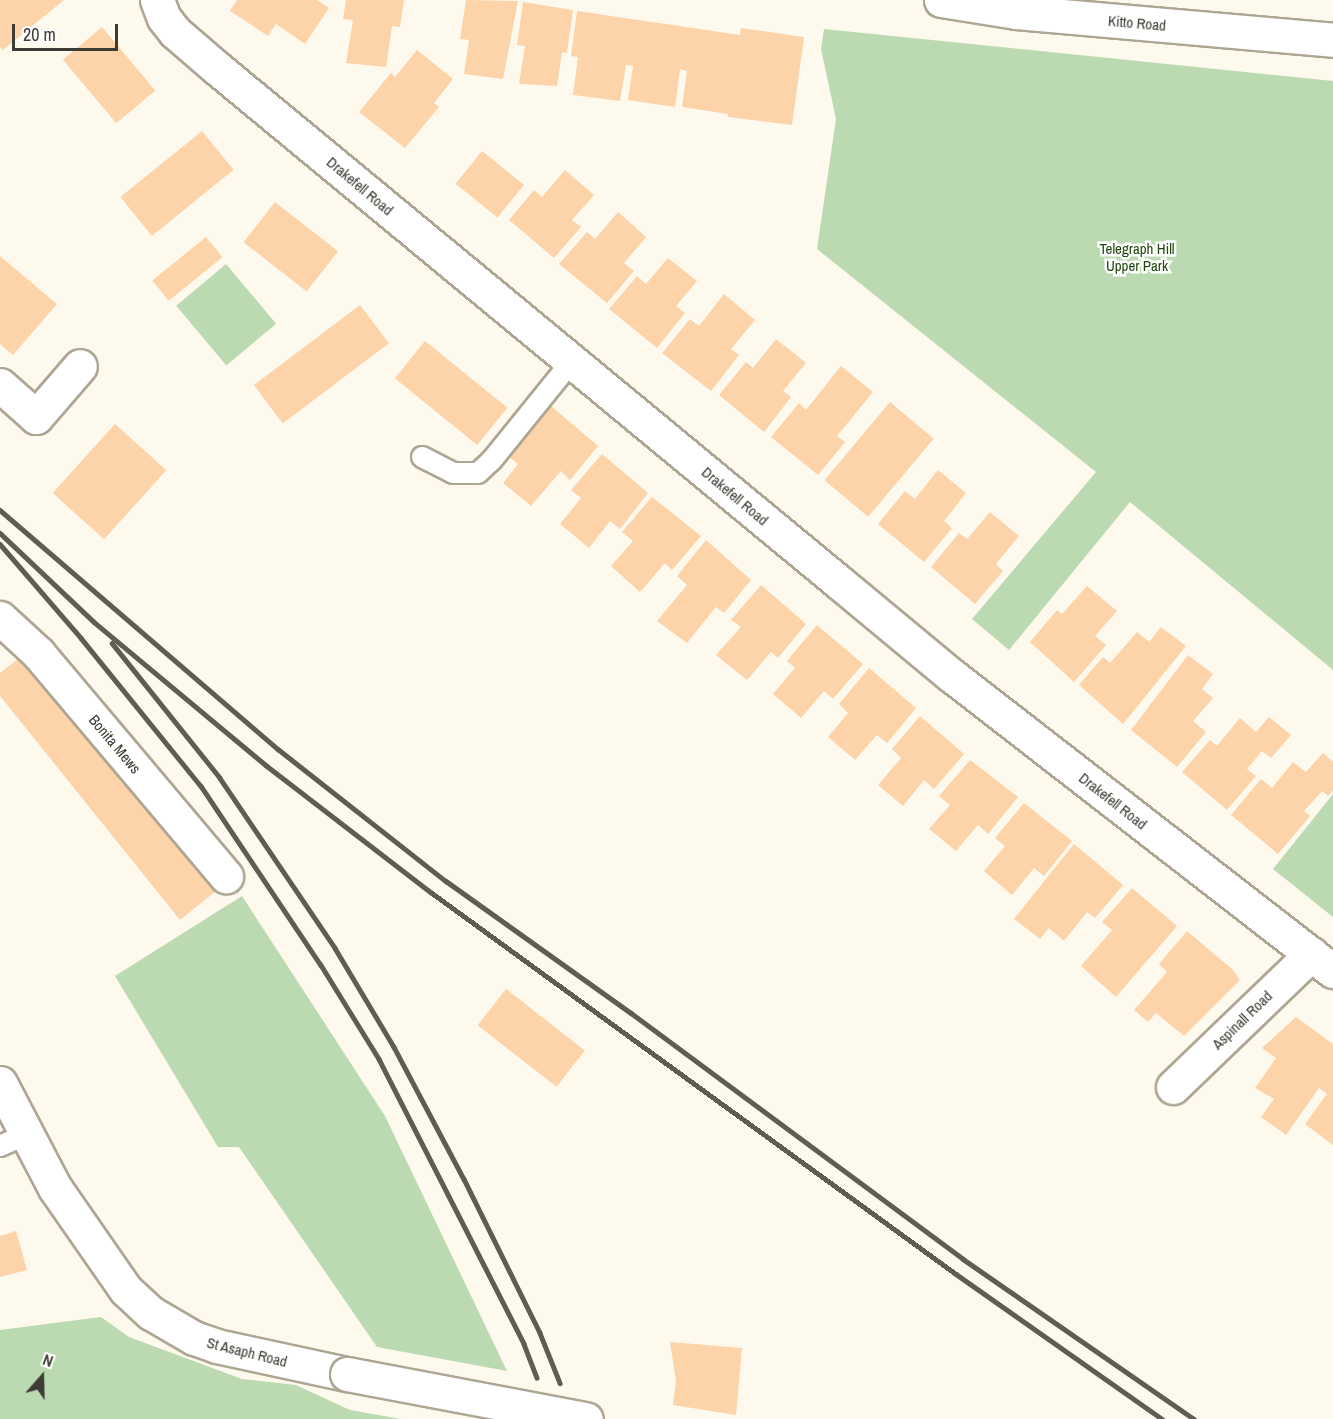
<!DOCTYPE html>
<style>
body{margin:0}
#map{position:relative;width:1333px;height:1419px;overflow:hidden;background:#fef9ed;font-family:"Archivo Narrow",sans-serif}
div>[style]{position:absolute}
.green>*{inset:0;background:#bcdab2;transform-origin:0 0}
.building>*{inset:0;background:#fdd3a9;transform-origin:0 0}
.roads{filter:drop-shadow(2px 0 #ada693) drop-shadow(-2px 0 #ada693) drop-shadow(0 2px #ada693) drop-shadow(0 -2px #ada693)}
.lane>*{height:20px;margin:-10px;padding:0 10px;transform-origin:10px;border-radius:10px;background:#fff}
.street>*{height:33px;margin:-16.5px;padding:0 16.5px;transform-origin:16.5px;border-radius:16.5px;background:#fff}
.secondary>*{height:33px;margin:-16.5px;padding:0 16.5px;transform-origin:16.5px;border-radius:16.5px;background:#fff}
.rail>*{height:4.5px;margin:-2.25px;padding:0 2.25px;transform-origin:2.25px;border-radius:2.25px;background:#5e5c53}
.bridges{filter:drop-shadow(2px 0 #ada693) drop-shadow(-2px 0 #ada693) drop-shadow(0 2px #ada693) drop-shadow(0 -2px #ada693)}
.secondary-bridge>*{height:33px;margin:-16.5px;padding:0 16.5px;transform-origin:16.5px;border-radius:16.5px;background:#fff}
span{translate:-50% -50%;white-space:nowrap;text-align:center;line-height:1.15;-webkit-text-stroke:5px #fff;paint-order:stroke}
.street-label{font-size:15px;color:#3d3b33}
.park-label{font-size:15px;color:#20480e}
.north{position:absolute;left:12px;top:1347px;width:60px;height:60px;-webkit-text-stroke:4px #fff;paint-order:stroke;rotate:20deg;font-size:16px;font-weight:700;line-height:24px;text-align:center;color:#3d3b33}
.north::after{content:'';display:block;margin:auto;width:21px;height:27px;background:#3d3b33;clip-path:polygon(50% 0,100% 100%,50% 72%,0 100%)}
.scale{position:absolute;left:12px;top:24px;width:106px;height:27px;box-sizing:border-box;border:3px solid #3d3b33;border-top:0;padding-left:8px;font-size:18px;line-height:21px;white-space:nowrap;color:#3d3b33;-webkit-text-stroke:4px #fff;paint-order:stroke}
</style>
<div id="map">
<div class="green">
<i style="clip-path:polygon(824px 29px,1333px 81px,1333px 670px,1130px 502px,1009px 650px,972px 619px,1096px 472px,817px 249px,836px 119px,821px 49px)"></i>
<i style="left:226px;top:264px;width:78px;height:65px;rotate:50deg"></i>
<i style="clip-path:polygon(1333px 794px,1333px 917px,1273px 869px)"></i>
<i style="clip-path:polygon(242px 896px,385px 1116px,507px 1371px,377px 1347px,239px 1147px,218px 1147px,115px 976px)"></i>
<i style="clip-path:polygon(101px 1317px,129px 1337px,242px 1379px,296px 1385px,350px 1410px,401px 1419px,0 1419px,0 1330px)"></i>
</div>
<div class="building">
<i style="clip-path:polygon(0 0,64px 0,3px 50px,0 47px)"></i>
<i style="clip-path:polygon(237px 0,317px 0,329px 8px,305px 44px,276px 24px,268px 36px,230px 11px)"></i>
<i style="clip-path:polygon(346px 0,404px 0,400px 27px,392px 26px,386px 67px,346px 63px,353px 20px,343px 19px)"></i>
<i style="clip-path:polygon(466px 0,518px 1px,503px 79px,464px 74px,469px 40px,460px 39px)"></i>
<i style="clip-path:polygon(523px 2px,573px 10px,567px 53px,562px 52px,557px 86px,519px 84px,525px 46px,517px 45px)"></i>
<i style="clip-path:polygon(577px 11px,740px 35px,741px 28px,804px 37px,792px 125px,728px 117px,728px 114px,682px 107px,687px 71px,680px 69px,675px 107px,628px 100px,633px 66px,626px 65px,620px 101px,573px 95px,578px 57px,571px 56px)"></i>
<i style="left:102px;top:27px;width:83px;height:51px;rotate:50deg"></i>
<i style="clip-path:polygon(417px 50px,453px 79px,434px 103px,439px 107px,405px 148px,359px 112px,391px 73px,395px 77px)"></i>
<i style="left:202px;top:131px;width:50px;height:105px;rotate:51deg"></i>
<i style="left:482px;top:151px;width:54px;height:42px;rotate:39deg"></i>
<i style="clip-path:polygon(565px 170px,594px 195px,572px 220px,581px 227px,554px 258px,509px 220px,534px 190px,542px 197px)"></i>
<i style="left:275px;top:202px;width:80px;height:51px;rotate:38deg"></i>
<i style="clip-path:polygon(618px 212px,646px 237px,624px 263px,634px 271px,607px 303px,559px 264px,587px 232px,595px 239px)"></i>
<i style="left:206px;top:237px;width:26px;height:69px;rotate:51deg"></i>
<i style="clip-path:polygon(0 256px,57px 304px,13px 355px,0 344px)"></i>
<i style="clip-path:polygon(668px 258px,697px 281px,676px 306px,685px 313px,657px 348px,609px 309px,637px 276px,646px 284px)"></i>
<i style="clip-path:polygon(724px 294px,755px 320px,731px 349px,739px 355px,711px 391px,662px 353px,690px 319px,699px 326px)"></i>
<i style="left:360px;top:305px;width:48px;height:133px;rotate:53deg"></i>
<i style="clip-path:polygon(776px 339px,806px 363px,783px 391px,791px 397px,764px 432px,719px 395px,746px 362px,753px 368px)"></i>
<i style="left:425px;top:341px;width:106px;height:48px;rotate:39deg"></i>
<i style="clip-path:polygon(841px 366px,873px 392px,837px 436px,845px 442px,818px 475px,771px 437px,799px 403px,806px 410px)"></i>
<i style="left:890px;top:402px;width:57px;height:102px;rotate:40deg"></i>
<i style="clip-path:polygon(550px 405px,598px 446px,570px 480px,561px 471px,531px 506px,503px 483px,518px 464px,509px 457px)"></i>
<i style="left:115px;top:424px;width:69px;height:93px;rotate:42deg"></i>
<i style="clip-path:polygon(602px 454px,648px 493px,620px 529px,610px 521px,589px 548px,560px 524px,581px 498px,571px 490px)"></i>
<i style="clip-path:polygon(938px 470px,966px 493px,944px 521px,952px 528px,924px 562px,878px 524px,905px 491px,915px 499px)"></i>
<i style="clip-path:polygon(652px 497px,701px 536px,672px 570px,665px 563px,640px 592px,611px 566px,633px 541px,622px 532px)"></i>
<i style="clip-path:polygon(990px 512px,1019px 536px,996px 564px,1003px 571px,975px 604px,931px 567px,959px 533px,967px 539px)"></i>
<i style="clip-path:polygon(706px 540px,751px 580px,724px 613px,716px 607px,687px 643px,657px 621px,687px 585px,677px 576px)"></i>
<i style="clip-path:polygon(761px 585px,806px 624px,778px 658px,771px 652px,747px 680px,716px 655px,741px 627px,731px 620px)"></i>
<i style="clip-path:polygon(1087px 586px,1117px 611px,1095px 636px,1106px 645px,1074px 682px,1030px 642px,1057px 610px,1062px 614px)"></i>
<i style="clip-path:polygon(817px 625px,863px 664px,833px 699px,824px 691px,801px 718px,773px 694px,795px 668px,787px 661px)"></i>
<i style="clip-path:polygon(1161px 627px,1186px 646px,1123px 724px,1079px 685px,1103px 657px,1110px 663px,1137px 632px,1149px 642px)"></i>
<i style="clip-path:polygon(31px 649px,221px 887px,180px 920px,0 696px,0 673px)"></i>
<i style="clip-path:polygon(1188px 655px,1213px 674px,1202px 689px,1213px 698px,1193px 721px,1206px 732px,1177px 767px,1131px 730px)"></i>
<i style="clip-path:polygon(869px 668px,916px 708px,887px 743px,877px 735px,855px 760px,828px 737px,848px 713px,839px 704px)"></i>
<i style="clip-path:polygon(920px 716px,964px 754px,934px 789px,924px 780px,903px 806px,878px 785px,901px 758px,892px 749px)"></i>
<i style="clip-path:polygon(1269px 717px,1291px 735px,1271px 758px,1262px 751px,1247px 769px,1256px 776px,1227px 810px,1182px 772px,1210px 740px,1217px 746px,1240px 718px,1256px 732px)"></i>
<i style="clip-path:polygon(1323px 753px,1333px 762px,1333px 791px,1328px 796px,1322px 791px,1304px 811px,1310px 816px,1278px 854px,1231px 815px,1261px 779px,1272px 788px,1293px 762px,1306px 772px)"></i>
<i style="clip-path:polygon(970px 760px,1018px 797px,988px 834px,978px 825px,956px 851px,929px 829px,950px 805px,939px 796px)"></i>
<i style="clip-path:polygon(1024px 803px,1072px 841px,1044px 876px,1034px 868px,1012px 895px,984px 871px,1005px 846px,995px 838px)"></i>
<i style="clip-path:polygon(1074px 844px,1123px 885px,1095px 918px,1087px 912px,1064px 941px,1049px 928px,1040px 939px,1014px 919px)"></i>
<i style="clip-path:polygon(1132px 888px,1177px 926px,1116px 997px,1081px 966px,1112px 930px,1102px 922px)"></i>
<i style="clip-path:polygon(1187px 931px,1232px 969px,1240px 980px,1184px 1036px,1156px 1013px,1148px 1022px,1134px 1010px,1167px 972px,1159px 964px)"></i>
<i style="left:506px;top:989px;width:100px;height:46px;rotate:38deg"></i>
<i style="clip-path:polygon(1296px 1017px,1333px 1044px,1333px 1145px,1305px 1124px,1327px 1094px,1319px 1088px,1286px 1135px,1261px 1117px,1274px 1099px,1255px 1088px,1276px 1058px,1262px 1048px)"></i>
<i style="clip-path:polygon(16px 1231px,27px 1270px,0 1277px,0 1236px)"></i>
<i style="clip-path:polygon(670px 1342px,742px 1348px,736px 1415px,673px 1405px,676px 1381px)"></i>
</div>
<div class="roads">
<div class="lane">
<i style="left:422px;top:457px;width:35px;rotate:27deg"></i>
<i style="left:453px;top:473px;width:25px"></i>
<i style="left:478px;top:473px;width:19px;rotate:-43deg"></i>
<i style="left:492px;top:460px;width:127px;rotate:-51.1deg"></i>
<i style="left:0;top:1146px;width:27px;rotate:-24deg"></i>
</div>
<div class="street">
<i style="left:941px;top:0;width:76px;rotate:9.1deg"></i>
<i style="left:1016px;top:12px;width:318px;rotate:5deg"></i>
<i style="left:0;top:385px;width:48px;rotate:41.6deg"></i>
<i style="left:36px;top:417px;width:67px;rotate:-49.2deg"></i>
<i style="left:0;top:618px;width:52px;rotate:42.6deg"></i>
<i style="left:38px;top:653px;width:292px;rotate:49.9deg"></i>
<i style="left:1173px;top:1087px;width:192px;rotate:-43.9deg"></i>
</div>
<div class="secondary">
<i style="left:157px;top:0;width:19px;rotate:69deg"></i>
<i style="left:164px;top:18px;width:18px;rotate:52deg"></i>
<i style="left:175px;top:32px;width:57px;rotate:40.7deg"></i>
<i style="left:218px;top:69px;width:807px;rotate:39.57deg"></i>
<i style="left:840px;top:583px;width:144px;rotate:39.7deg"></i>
<i style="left:951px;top:675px;width:483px;rotate:37.8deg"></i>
<i style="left:0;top:1083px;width:119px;rotate:62.4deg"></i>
<i style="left:55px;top:1188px;width:124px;rotate:55.2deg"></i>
<i style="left:126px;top:1290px;width:34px;rotate:43deg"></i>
<i style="left:151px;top:1313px;width:50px;rotate:30.2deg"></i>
<i style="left:194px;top:1338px;width:24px;rotate:19deg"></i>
<i style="left:217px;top:1346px;width:133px;rotate:12.2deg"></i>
</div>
</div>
<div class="rail">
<i style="left:0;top:510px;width:367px;rotate:40.7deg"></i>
<i style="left:278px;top:749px;width:214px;rotate:38.2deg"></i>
<i style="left:446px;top:881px;width:227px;rotate:35.5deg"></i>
<i style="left:631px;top:1013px;width:413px;rotate:36.5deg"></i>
<i style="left:963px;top:1259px;width:281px;rotate:34.7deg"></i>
<i style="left:0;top:533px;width:129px;rotate:43.4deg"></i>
<i style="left:94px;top:622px;width:225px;rotate:39.8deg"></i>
<i style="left:267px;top:766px;width:208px;rotate:37.6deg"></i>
<i style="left:432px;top:893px;width:648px;rotate:36.02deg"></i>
<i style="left:956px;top:1274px;width:252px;rotate:35.1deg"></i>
<i style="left:0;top:544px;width:124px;rotate:49.2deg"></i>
<i style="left:81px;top:638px;width:191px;rotate:51deg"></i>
<i style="left:201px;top:786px;width:216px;rotate:56.2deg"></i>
<i style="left:321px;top:965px;width:110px;rotate:58.3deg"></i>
<i style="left:379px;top:1059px;width:320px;rotate:63deg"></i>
<i style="left:524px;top:1344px;width:36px;rotate:69deg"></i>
<i style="left:112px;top:643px;width:173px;rotate:51.3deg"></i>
<i style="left:220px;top:778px;width:205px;rotate:55.9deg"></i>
<i style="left:335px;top:948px;width:115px;rotate:59.2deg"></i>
<i style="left:394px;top:1047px;width:149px;rotate:62.1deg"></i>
<i style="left:464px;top:1179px;width:172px;rotate:63.7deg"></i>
<i style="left:540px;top:1333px;width:54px;rotate:68.2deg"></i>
</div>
<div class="bridges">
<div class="secondary-bridge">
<i style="left:347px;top:1374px;width:243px;rotate:10.7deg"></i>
</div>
</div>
<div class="street-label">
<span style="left:1137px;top:23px;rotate:5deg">Kitto Road</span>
<span style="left:360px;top:186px;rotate:40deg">Drakefell Road</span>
<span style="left:735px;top:496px;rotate:40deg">Drakefell Road</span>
<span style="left:115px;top:744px;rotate:50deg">Bonita Mews</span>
<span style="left:1113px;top:801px;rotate:38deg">Drakefell Road</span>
<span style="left:1242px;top:1020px;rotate:-44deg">Aspinall Road</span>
<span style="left:247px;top:1352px;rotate:14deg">St Asaph Road</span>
</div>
<div class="park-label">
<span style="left:1137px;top:257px">Telegraph Hill<br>Upper Park</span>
</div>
<div class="north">N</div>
<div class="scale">20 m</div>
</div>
